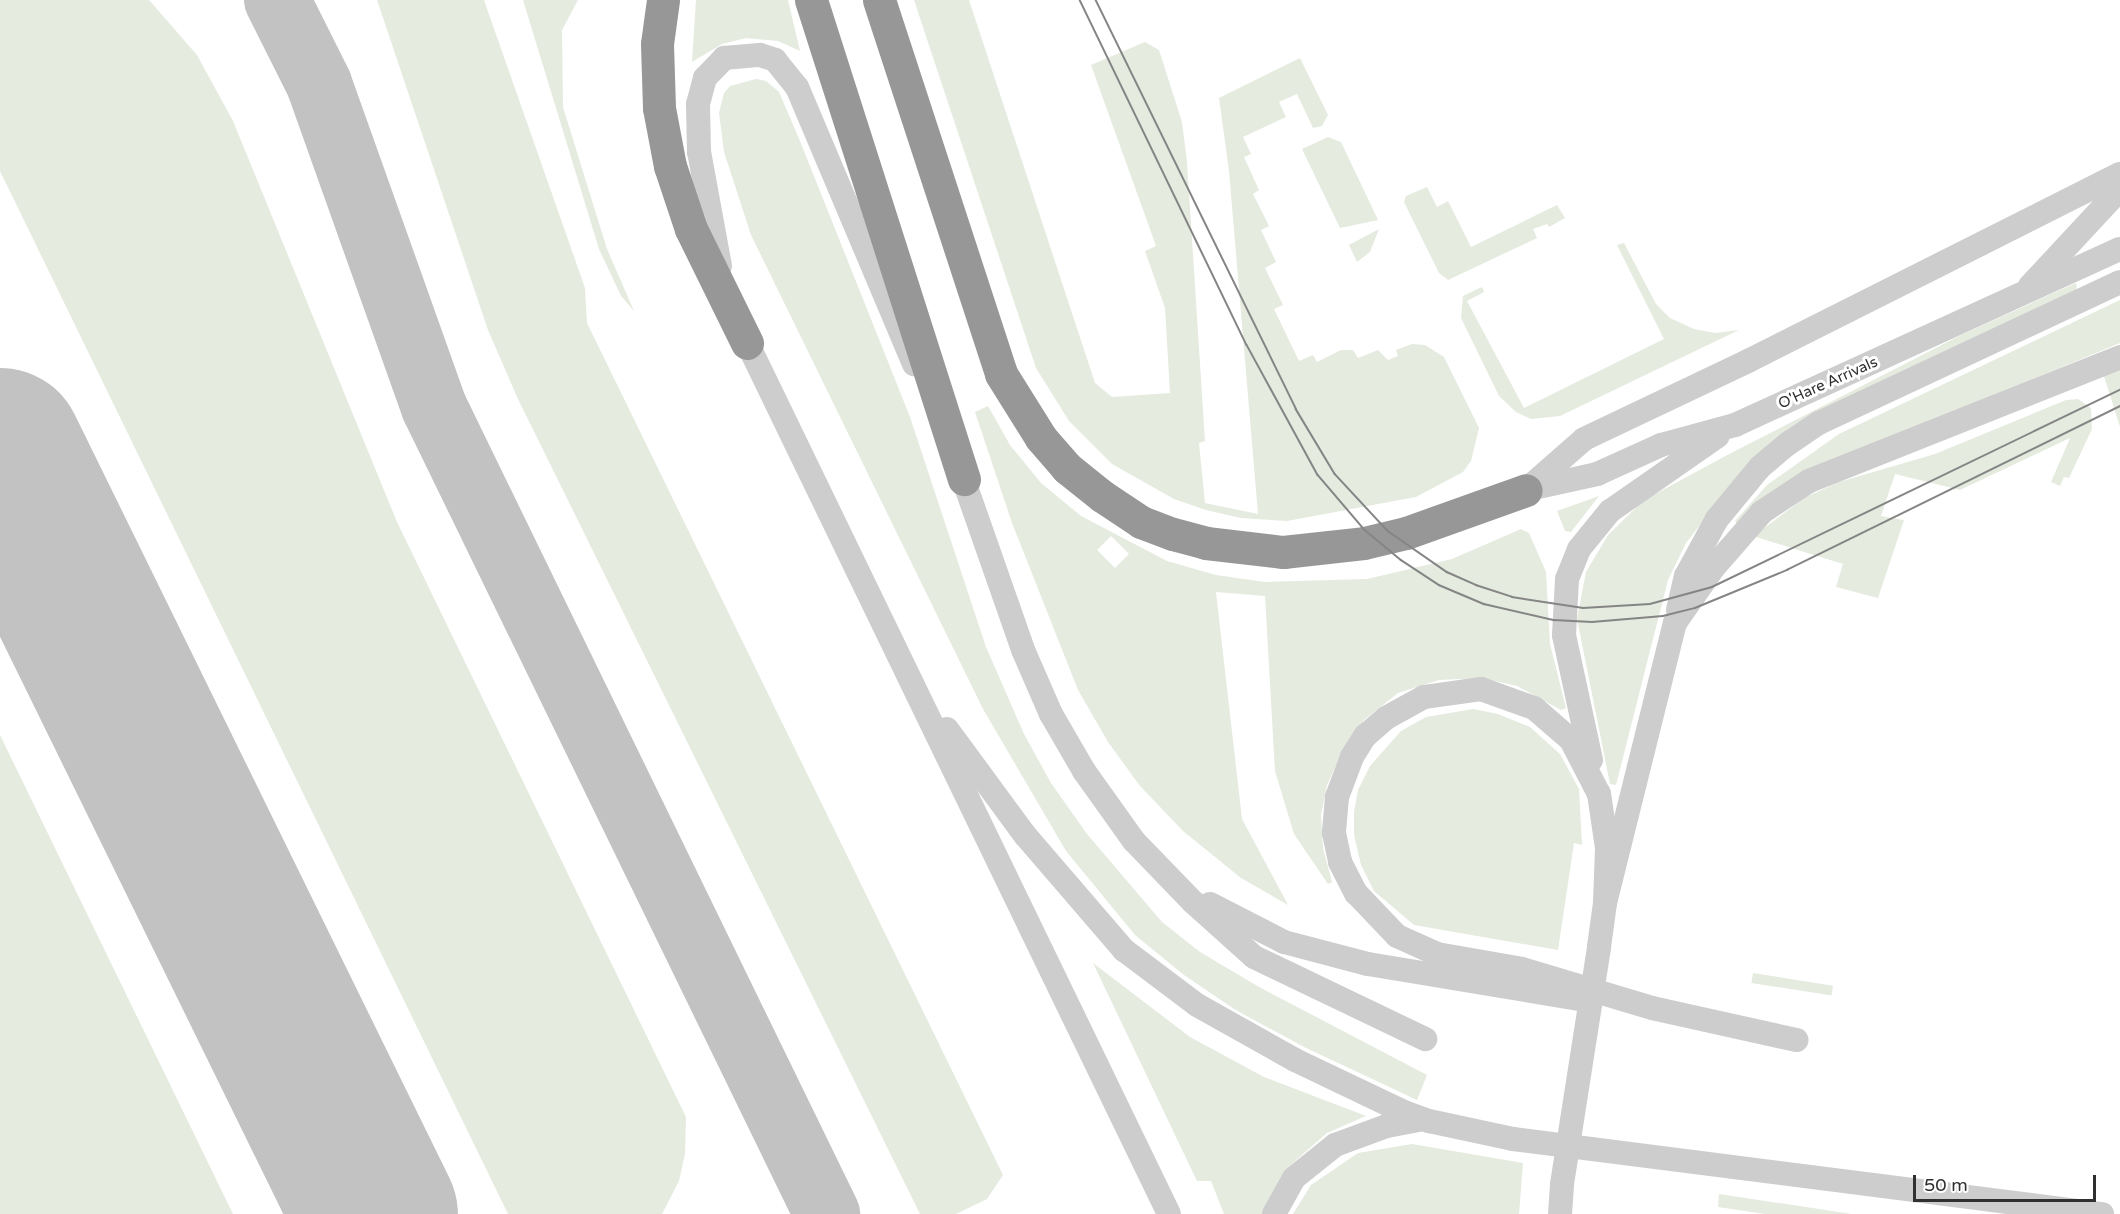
<!DOCTYPE html>
<style>
body{margin:0}
#map{position:relative;width:2120px;height:1214px;overflow:hidden;background:#fff;font-family:"Varela Round",sans-serif}
div>[style]{position:absolute}
.green>*{inset:0;background:#e5ebdf;transform-origin:0 0}
.taxiway>*{height:66px;margin:-33px;padding:0 33px;transform-origin:33px;border-radius:33px;background:#c2c2c2}
.runway>*{height:165px;margin:-82.5px;padding:0 82.5px;transform-origin:82.5px;border-radius:82.5px;background:#c2c2c2}
.street>*{height:24px;margin:-12px;padding:0 12px;transform-origin:12px;border-radius:12px;background:#cdcdcd}
.highway>*{height:33px;margin:-16.5px;padding:0 16.5px;transform-origin:16.5px;border-radius:16.5px;background:#979797}
.tram>*{height:1.5px;margin:-0.75px;padding:0 0.75px;transform-origin:0.75px;border-radius:0.75px;background:#858585}
.street-bridge>*{height:24px;margin:-12px;padding:0 12px;transform-origin:12px;border-radius:12px;background:#cdcdcd}
span{translate:-50% -50%;white-space:nowrap;text-align:center;line-height:1.15;-webkit-text-stroke:6px #fff;paint-order:stroke}
.street-label{font-size:15px;color:#303030}
.scale{position:absolute;left:1913px;top:1175px;width:183px;height:27px;box-sizing:border-box;border:3px solid #303030;border-top:0;padding-left:8px;font-size:18px;line-height:21px;white-space:nowrap;color:#303030;-webkit-text-stroke:4px #fff;paint-order:stroke}
</style>
<div id="map">
<div class="green">
<i style="clip-path:polygon(0 0,149px 0,197px 55px,233px 121px,397px 522px,686px 1117px,685px 1154px,679px 1181px,662px 1214px,508px 1214px,0 171px)"></i>
<i style="clip-path:polygon(377px 0,484px 0,585px 288px,587px 323px,1003px 1175px,987px 1199px,956px 1214px,920px 1214px,517px 397px,488px 330px)"></i>
<i style="clip-path:polygon(523px 0,578px 0,562px 30px,563px 107px,607px 249px,634px 311px,621px 296px,599px 249px)"></i>
<i style="clip-path:polygon(696px 0,788px 0,800px 51px,778px 41px,746px 38px,722px 44px,692px 62px)"></i>
<i style="clip-path:polygon(914px 0,969px 0,1095px 383px,1112px 397px,1170px 393px,1165px 308px,1145px 251px,1156px 246px,1091px 65px,1145px 42px,1159px 50px,1182px 122px,1187px 162px,1205px 441px,1199px 443px,1205px 503px,1258px 514px,1229px 171px,1219px 98px,1300px 58px,1328px 115px,1322px 126px,1313px 128px,1297px 94px,1279px 102px,1286px 117px,1243px 137px,1251px 154px,1244px 157px,1259px 190px,1253px 194px,1269px 226px,1261px 230px,1276px 262px,1265px 268px,1283px 305px,1274px 309px,1299px 361px,1313px 355px,1317px 362px,1341px 350px,1353px 350px,1358px 358px,1378px 350px,1388px 360px,1398px 356px,1396px 350px,1412px 344px,1425px 345px,1444px 357px,1479px 428px,1471px 461px,1463px 472px,1416px 497px,1287px 521px,1241px 518px,1206px 510px,1174px 499px,1112px 464px,1069px 421px,1036px 368px)"></i>
<i style="clip-path:polygon(756px 79px,766px 81px,779px 92px,800px 141px,910px 417px,986px 647px,1024px 734px,1051px 783px,1087px 834px,1162px 922px,1200px 952px,1259px 987px,1427px 1075px,1417px 1100px,1304px 1047px,1234px 1009px,1184px 975px,1135px 935px,1066px 851px,983px 709px,751px 235px,724px 152px,719px 113px,724px 93px,730px 86px)"></i>
<i style="clip-path:polygon(1328px 137px,1341px 142px,1378px 220px,1340px 228px,1302px 149px)"></i>
<i style="clip-path:polygon(1427px 187px,1437px 207px,1448px 201px,1471px 247px,1557px 205px,1565px 218px,1549px 227px,1547px 224px,1533px 229px,1537px 238px,1448px 280px,1439px 273px,1404px 202px,1406px 196px)"></i>
<i style="clip-path:polygon(1379px 229px,1370px 252px,1357px 262px,1349px 245px)"></i>
<i style="clip-path:polygon(1624px 243px,1656px 304px,1670px 318px,1694px 329px,1715px 333px,1739px 330px,1560px 416px,1531px 419px,1516px 412px,1499px 396px,1461px 318px,1463px 296px,1482px 287px,1484px 292px,1467px 301px,1524px 408px,1664px 339px,1617px 245px)"></i>
<i style="clip-path:polygon(2076px 283px,2077px 290px,1745px 467px,1686px 543px,1668px 580px,1616px 785px,1610px 784px,1577px 619px,1586px 572px,1608px 535px,1644px 500px,1733px 452px,1963px 334px)"></i>
<i style="clip-path:polygon(2120px 300px,2120px 343px,1853px 454px,1737px 524px,1735px 521px,1767px 485px,1839px 434px)"></i>
<i style="clip-path:polygon(2120px 367px,2120px 427px,2103px 373px)"></i>
<i style="clip-path:polygon(2078px 399px,2091px 408px,2092px 429px,2069px 478px,2064px 477px,2060px 486px,2051px 482px,2070px 438px,1960px 490px,1895px 474px,1881px 516px,1904px 520px,1878px 598px,1836px 587px,1843px 564px,1753px 536px,1806px 497px,1839px 482px,1935px 454px,2066px 400px)"></i>
<i style="clip-path:polygon(evenodd,988px 406px,1010px 445px,1041px 483px,1081px 516px,1167px 561px,1216px 575px,1265px 582px,1367px 579px,1452px 559px,1521px 529px,1529px 533px,1546px 572px,1550px 644px,1566px 708px,1561px 710px,1517px 686px,1482px 678px,1439px 680px,1398px 693px,1364px 720px,1344px 748px,1327px 785px,1321px 815px,1323px 848px,1332px 882px,1328px 884px,1294px 834px,1275px 771px,1265px 596px,1216px 592px,1242px 819px,1288px 905px,1241px 878px,1183px 831px,1140px 786px,1108px 742px,1078px 690px,1012px 523px,975px 412px,988px 406px,1111px 536px,1129px 554px,1115px 568px,1097px 550px,1111px 536px)"></i>
<i style="clip-path:polygon(1599px 496px,1571px 532px,1565px 531px,1557px 511px)"></i>
<i style="clip-path:polygon(1473px 709px,1498px 714px,1530px 727px,1560px 754px,1579px 789px,1582px 845px,1574px 843px,1558px 950px,1414px 925px,1374px 891px,1361px 865px,1354px 835px,1354px 812px,1358px 790px,1370px 766px,1401px 731px,1426px 717px)"></i>
<i style="clip-path:polygon(0 735px,233px 1214px,0 1214px)"></i>
<i style="clip-path:polygon(1093px 963px,1190px 1037px,1264px 1077px,1366px 1116px,1327px 1133px,1286px 1169px,1262px 1214px,1224px 1214px,1211px 1181px,1197px 1181px)"></i>
<i style="left:1753px;top:973px;width:81px;height:10px;rotate:9deg"></i>
<i style="clip-path:polygon(1412px 1144px,1523px 1163px,1519px 1214px,1293px 1214px,1311px 1185px,1358px 1153px)"></i>
<i style="clip-path:polygon(1719px 1194px,1852px 1214px,1765px 1214px,1718px 1207px)"></i>
</div>
<div class="taxiway">
<i style="left:277px;top:0;width:94px;rotate:63.4deg"></i>
<i style="left:319px;top:84px;width:343px;rotate:70.4deg"></i>
<i style="left:434px;top:407px;width:898px;rotate:64.03deg"></i>
</div>
<div class="runway">
<i style="left:0;top:450px;width:851px;rotate:63.86deg"></i>
</div>
<div class="street">
<i style="left:720px;top:266px;width:116px;rotate:-100.4deg"></i>
<i style="left:699px;top:152px;width:48px;rotate:-91.2deg"></i>
<i style="left:698px;top:104px;width:27px;rotate:-75deg"></i>
<i style="left:705px;top:78px;width:28px;rotate:-46deg"></i>
<i style="left:724px;top:58px;width:36px;rotate:-5deg"></i>
<i style="left:760px;top:55px;width:16px;rotate:18deg"></i>
<i style="left:775px;top:60px;width:35px;rotate:51deg"></i>
<i style="left:797px;top:87px;width:301px;rotate:67.1deg"></i>
<i style="left:2030px;top:286px;width:132px;rotate:-47.1deg"></i>
<i style="left:740px;top:328px;width:984px;rotate:64.16deg"></i>
<i style="left:958px;top:464px;width:199px;rotate:70.7deg"></i>
<i style="left:1024px;top:652px;width:68px;rotate:66.5deg"></i>
<i style="left:1051px;top:714px;width:66px;rotate:59.9deg"></i>
<i style="left:1084px;top:771px;width:86px;rotate:54.5deg"></i>
<i style="left:1134px;top:841px;width:85px;rotate:46deg"></i>
<i style="left:1193px;top:902px;width:82px;rotate:42deg"></i>
<i style="left:1254px;top:957px;width:190px;rotate:25.6deg"></i>
<i style="left:1529px;top:489px;width:70px;rotate:-12.4deg"></i>
<i style="left:1597px;top:474px;width:70px;rotate:-24.4deg"></i>
<i style="left:1661px;top:445px;width:77px;rotate:-15.1deg"></i>
<i style="left:1735px;top:425px;width:423px;rotate:-24.6deg"></i>
<i style="left:1526px;top:490px;width:77px;rotate:-41.3deg"></i>
<i style="left:1584px;top:439px;width:182px;rotate:-25.4deg"></i>
<i style="left:1748px;top:361px;width:416px;rotate:-26.7deg"></i>
<i style="left:1678px;top:610px;width:35px;rotate:-77deg"></i>
<i style="left:1686px;top:576px;width:65px;rotate:-61.5deg"></i>
<i style="left:1717px;top:519px;width:67px;rotate:-50.4deg"></i>
<i style="left:1760px;top:467px;width:38px;rotate:-40deg"></i>
<i style="left:1789px;top:443px;width:36px;rotate:-34deg"></i>
<i style="left:1819px;top:423px;width:332px;rotate:-25.1deg"></i>
<i style="left:947px;top:729px;width:132px;rotate:53.7deg"></i>
<i style="left:1025px;top:835px;width:152px;rotate:49.3deg"></i>
<i style="left:1124px;top:950px;width:91px;rotate:37deg"></i>
<i style="left:1197px;top:1005px;width:112px;rotate:29.3deg"></i>
<i style="left:1295px;top:1060px;width:121px;rotate:25.5deg"></i>
<i style="left:1404px;top:1112px;width:27px;rotate:20deg"></i>
<i style="left:1429px;top:1121px;width:86px;rotate:12.1deg"></i>
<i style="left:1513px;top:1139px;width:594px;rotate:7.26deg"></i>
<i style="left:1591px;top:760px;width:128px;rotate:-102.2deg"></i>
<i style="left:1564px;top:635px;width:56px;rotate:-86.9deg"></i>
<i style="left:1567px;top:579px;width:32px;rotate:-68deg"></i>
<i style="left:1579px;top:549px;width:49px;rotate:-50.8deg"></i>
<i style="left:1610px;top:511px;width:131px;rotate:-34.8deg"></i>
<i style="left:1605px;top:903px;width:55px;rotate:-87.9deg"></i>
<i style="left:1607px;top:848px;width:55px;rotate:-98.4deg"></i>
<i style="left:1599px;top:794px;width:61px;rotate:-117.4deg"></i>
<i style="left:1571px;top:740px;width:49px;rotate:-139.1deg"></i>
<i style="left:1534px;top:708px;width:56px;rotate:-160.3deg"></i>
<i style="left:1481px;top:689px;width:58px;rotate:172deg"></i>
<i style="left:1424px;top:697px;width:43px;rotate:151.1deg"></i>
<i style="left:1386px;top:718px;width:28px;rotate:139deg"></i>
<i style="left:1365px;top:736px;width:25px;rotate:122deg"></i>
<i style="left:1352px;top:757px;width:43px;rotate:110.6deg"></i>
<i style="left:1337px;top:797px;width:36px;rotate:95deg"></i>
<i style="left:1334px;top:833px;width:30px;rotate:78deg"></i>
<i style="left:1340px;top:862px;width:35px;rotate:63deg"></i>
<i style="left:1356px;top:893px;width:59px;rotate:46.4deg"></i>
<i style="left:1397px;top:936px;width:44px;rotate:24.2deg"></i>
<i style="left:1437px;top:954px;width:86px;rotate:10deg"></i>
<i style="left:1522px;top:969px;width:136px;rotate:16.7deg"></i>
<i style="left:1652px;top:1008px;width:148px;rotate:12.5deg"></i>
<i style="left:1210px;top:904px;width:83px;rotate:27.2deg"></i>
<i style="left:1284px;top:942px;width:87px;rotate:14.7deg"></i>
<i style="left:1368px;top:964px;width:215px;rotate:9.4deg"></i>
<i style="left:1599px;top:947px;width:44px;rotate:-82.2deg"></i>
<i style="left:1605px;top:903px;width:289px;rotate:-76deg"></i>
<i style="left:1675px;top:623px;width:68px;rotate:-55.1deg"></i>
<i style="left:1714px;top:567px;width:73px;rotate:-48.9deg"></i>
<i style="left:1762px;top:512px;width:56px;rotate:-33.4deg"></i>
<i style="left:1809px;top:481px;width:335px;rotate:-21.7deg"></i>
<i style="left:1274px;top:1214px;width:41px;rotate:-60.9deg"></i>
<i style="left:1294px;top:1178px;width:53px;rotate:-38.8deg"></i>
<i style="left:1335px;top:1145px;width:55px;rotate:-20.1deg"></i>
<i style="left:1387px;top:1126px;width:36px;rotate:-11deg"></i>
<i style="left:1560px;top:1214px;width:30px;rotate:-86deg"></i>
</div>
<div class="highway">
<i style="left:663px;top:0;width:44px;rotate:97.8deg"></i>
<i style="left:657px;top:44px;width:64px;rotate:88.2deg"></i>
<i style="left:659px;top:108px;width:59px;rotate:79.3deg"></i>
<i style="left:670px;top:166px;width:66px;rotate:71.6deg"></i>
<i style="left:691px;top:229px;width:127px;rotate:63.8deg"></i>
<i style="left:811px;top:0;width:503px;rotate:72.29deg"></i>
<i style="left:879px;top:0;width:393px;rotate:71.9deg"></i>
<i style="left:1001px;top:374px;width:75px;rotate:58deg"></i>
<i style="left:1041px;top:438px;width:40px;rotate:49deg"></i>
<i style="left:1067px;top:468px;width:45px;rotate:38.7deg"></i>
<i style="left:1102px;top:496px;width:47px;rotate:33.7deg"></i>
<i style="left:1141px;top:522px;width:34px;rotate:21deg"></i>
<i style="left:1173px;top:534px;width:34px;rotate:15deg"></i>
<i style="left:1206px;top:543px;width:78px;rotate:6.7deg"></i>
<i style="left:1283px;top:552px;width:81px;rotate:-6.3deg"></i>
<i style="left:1364px;top:543px;width:43px;rotate:-13.4deg"></i>
<i style="left:1406px;top:533px;width:127px;rotate:-19.7deg"></i>
</div>
<div class="tram">
<i style="left:1080px;top:0;width:383px;rotate:64.2deg"></i>
<i style="left:1247px;top:345px;width:148px;rotate:61.4deg"></i>
<i style="left:1318px;top:475px;width:72px;rotate:49.5deg"></i>
<i style="left:1365px;top:530px;width:47px;rotate:39.8deg"></i>
<i style="left:1401px;top:560px;width:45px;rotate:33.3deg"></i>
<i style="left:1439px;top:585px;width:49px;rotate:22.9deg"></i>
<i style="left:1484px;top:604px;width:72px;rotate:12.9deg"></i>
<i style="left:1554px;top:620px;width:38px;rotate:3deg"></i>
<i style="left:1592px;top:622px;width:71px;rotate:-4.8deg"></i>
<i style="left:1663px;top:616px;width:33px;rotate:-14deg"></i>
<i style="left:1695px;top:608px;width:100px;rotate:-22.4deg"></i>
<i style="left:1787px;top:570px;width:371px;rotate:-26.2deg"></i>
<i style="left:1096px;top:0;width:455px;rotate:63.9deg"></i>
<i style="left:1296px;top:409px;width:76px;rotate:59deg"></i>
<i style="left:1335px;top:474px;width:78px;rotate:47.1deg"></i>
<i style="left:1388px;top:531px;width:72px;rotate:34.8deg"></i>
<i style="left:1447px;top:572px;width:32px;rotate:24deg"></i>
<i style="left:1476px;top:585px;width:38px;rotate:18deg"></i>
<i style="left:1512px;top:597px;width:72px;rotate:8.8deg"></i>
<i style="left:1583px;top:608px;width:67px;rotate:-3.4deg"></i>
<i style="left:1650px;top:604px;width:64px;rotate:-15.3deg"></i>
<i style="left:1712px;top:587px;width:453px;rotate:-25.8deg"></i>
</div>
<div class="street-bridge">
<i style="left:1562px;top:1184px;width:240px;rotate:-81.1deg"></i>
</div>
<div class="street-label">
<span style="left:1828px;top:383px;rotate:-24deg">O'Hare Arrivals</span>
</div>
<div class="scale">50 m</div>
</div>
